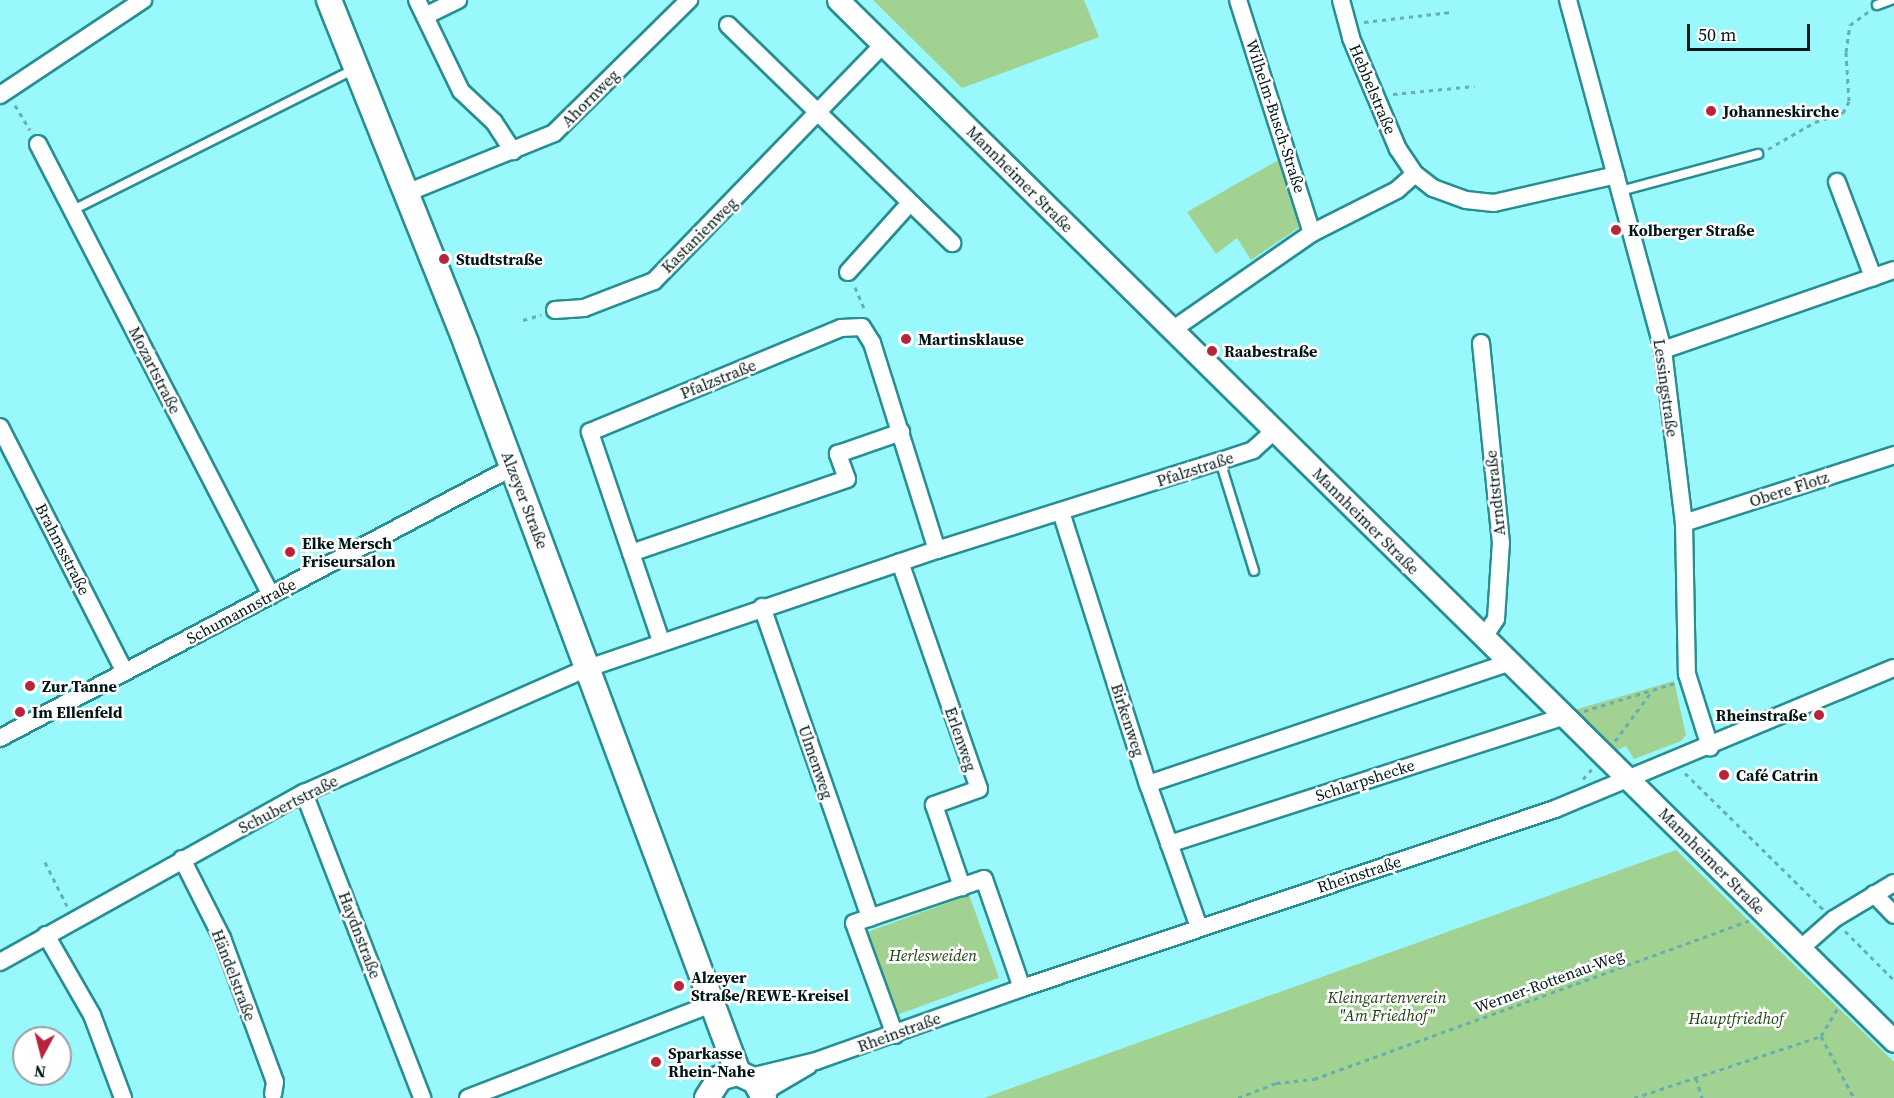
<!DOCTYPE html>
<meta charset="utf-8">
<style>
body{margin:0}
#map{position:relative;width:1894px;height:1098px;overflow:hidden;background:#99f8fb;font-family:"Source Serif 4",serif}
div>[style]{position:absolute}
.green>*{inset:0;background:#a2d292;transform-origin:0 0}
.path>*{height:3px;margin-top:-1.5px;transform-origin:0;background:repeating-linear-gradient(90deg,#67aeb0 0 4.5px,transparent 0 9px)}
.roads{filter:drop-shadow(2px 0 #278e92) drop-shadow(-2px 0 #278e92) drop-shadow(0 2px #278e92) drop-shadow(0 -2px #278e92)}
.service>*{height:8px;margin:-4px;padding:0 4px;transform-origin:4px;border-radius:4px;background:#fff}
.minor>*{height:16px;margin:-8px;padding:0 8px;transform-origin:8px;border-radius:8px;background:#fff}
.tertiary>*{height:21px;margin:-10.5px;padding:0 10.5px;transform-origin:10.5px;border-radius:10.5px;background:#fff}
.secondary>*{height:24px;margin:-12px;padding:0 12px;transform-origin:12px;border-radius:12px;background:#fff}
.dots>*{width:16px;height:16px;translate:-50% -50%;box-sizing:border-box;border:3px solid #fff;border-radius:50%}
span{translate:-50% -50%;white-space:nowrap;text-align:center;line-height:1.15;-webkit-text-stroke:5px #fff;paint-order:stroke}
.street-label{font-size:16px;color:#001617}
.poi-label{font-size:16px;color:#001617;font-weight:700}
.left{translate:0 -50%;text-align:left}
.right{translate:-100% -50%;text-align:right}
.park-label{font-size:16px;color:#1b3d0e;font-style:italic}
.north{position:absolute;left:12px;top:1026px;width:60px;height:60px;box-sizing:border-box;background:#fff;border:2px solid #99a2a2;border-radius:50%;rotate:187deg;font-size:16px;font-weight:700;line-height:24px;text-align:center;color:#001617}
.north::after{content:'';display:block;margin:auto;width:21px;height:27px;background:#b7253d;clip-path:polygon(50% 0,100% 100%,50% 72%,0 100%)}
.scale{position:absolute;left:1687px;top:24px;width:123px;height:27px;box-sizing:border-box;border:3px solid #001617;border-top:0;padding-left:8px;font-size:18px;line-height:21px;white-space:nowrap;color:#001617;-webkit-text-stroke:4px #fff;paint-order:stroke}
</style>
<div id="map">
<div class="green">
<i style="clip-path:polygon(873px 0,1084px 0,1099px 37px,962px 88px)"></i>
<i style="clip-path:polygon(1284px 157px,1304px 224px,1251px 260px,1237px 238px,1216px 254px,1187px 212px)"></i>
<i style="clip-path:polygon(1674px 681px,1686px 735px,1681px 741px,1634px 759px,1626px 746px,1616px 751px,1574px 710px)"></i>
<i style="clip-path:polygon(1676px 850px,1894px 1062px,1894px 1098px,984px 1098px)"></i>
<i style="left:969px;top:895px;width:88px;height:109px;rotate:70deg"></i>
</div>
<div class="path">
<i style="left:1364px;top:22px;width:88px;rotate:-6.6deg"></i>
<i style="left:1393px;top:94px;width:82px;rotate:-5.6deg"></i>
<i style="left:15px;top:105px;width:29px;rotate:59deg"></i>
<i style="left:1768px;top:149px;width:54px;rotate:-29.9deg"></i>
<i style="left:1815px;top:122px;width:29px;rotate:-18deg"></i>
<i style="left:1843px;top:113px;width:13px;rotate:-63deg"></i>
<i style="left:1849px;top:101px;width:49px;rotate:-93.5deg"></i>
<i style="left:1846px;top:52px;width:27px;rotate:-82deg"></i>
<i style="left:1850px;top:25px;width:24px;rotate:-36deg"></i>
<i style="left:855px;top:287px;width:26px;rotate:67deg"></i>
<i style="left:523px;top:320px;width:19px;rotate:-16deg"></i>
<i style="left:1584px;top:711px;width:95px;rotate:-17.1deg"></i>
<i style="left:1615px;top:741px;width:62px;rotate:-53.5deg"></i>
<i style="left:1685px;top:773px;width:194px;rotate:44.6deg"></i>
<i style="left:1583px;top:779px;width:13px;rotate:-48deg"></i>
<i style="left:45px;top:862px;width:49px;rotate:63.4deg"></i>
<i style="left:1845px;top:931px;width:69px;rotate:45deg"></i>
<i style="left:1821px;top:1036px;width:70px;rotate:62deg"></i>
<i style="left:1696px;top:1078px;width:21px;rotate:73deg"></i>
<i style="left:1238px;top:1098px;width:41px;rotate:-21.5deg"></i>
<i style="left:1276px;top:1083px;width:38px;rotate:-6deg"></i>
<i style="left:1314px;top:1079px;width:463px;rotate:-20deg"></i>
<i style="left:1634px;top:1098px;width:197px;rotate:-18.3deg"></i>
<i style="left:1821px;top:1036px;width:33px;rotate:-59deg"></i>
</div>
<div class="roads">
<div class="service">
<i style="left:1877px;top:5px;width:15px;rotate:-20deg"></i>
<i style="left:1620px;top:191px;width:143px;rotate:-15deg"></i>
<i style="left:73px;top:210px;width:314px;rotate:-26.6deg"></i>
<i style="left:1220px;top:461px;width:115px;rotate:72.8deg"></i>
</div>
<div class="minor">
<i style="left:417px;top:0;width:101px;rotate:64.2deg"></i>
<i style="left:461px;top:91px;width:45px;rotate:43.2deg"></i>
<i style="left:494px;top:122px;width:35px;rotate:57deg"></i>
<i style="left:1238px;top:0;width:244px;rotate:72.4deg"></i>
<i style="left:1341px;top:0;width:39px;rotate:75deg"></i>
<i style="left:1351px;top:38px;width:121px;rotate:67.1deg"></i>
<i style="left:1398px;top:149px;width:30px;rotate:56deg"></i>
<i style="left:1568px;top:0;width:363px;rotate:74.8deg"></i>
<i style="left:1663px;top:350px;width:174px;rotate:83.1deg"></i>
<i style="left:1684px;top:523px;width:151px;rotate:88.9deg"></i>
<i style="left:1687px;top:674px;width:77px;rotate:72.5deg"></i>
<i style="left:425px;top:16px;width:37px;rotate:-26deg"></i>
<i style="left:728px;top:25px;width:313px;rotate:44.2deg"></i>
<i style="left:0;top:95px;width:172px;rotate:-33.6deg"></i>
<i style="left:38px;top:144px;width:508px;rotate:62.68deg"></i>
<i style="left:1837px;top:182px;width:102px;rotate:69.2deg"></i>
<i style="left:404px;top:194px;width:162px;rotate:-22.1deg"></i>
<i style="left:554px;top:133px;width:190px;rotate:-44.6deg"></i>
<i style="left:848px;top:272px;width:91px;rotate:-48.1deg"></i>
<i style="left:555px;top:310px;width:29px;rotate:-4deg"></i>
<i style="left:584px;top:308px;width:75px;rotate:-21.1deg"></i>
<i style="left:654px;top:281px;width:330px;rotate:-45.9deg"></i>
<i style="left:1172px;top:330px;width:170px;rotate:-34.7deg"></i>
<i style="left:1312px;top:233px;width:95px;rotate:-26.8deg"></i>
<i style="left:1397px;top:190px;width:24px;rotate:-42deg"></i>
<i style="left:1415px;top:174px;width:23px;rotate:38deg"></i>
<i style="left:1433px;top:188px;width:35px;rotate:20deg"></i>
<i style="left:1466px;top:200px;width:28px;rotate:6deg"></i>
<i style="left:1494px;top:203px;width:125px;rotate:-12.9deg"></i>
<i style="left:1481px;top:343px;width:200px;rotate:84.3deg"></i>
<i style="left:1501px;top:542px;width:77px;rotate:93.7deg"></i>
<i style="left:1496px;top:619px;width:23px;rotate:124deg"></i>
<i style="left:1663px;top:350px;width:244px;rotate:-19.1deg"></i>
<i style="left:0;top:427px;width:275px;rotate:63deg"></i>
<i style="left:1061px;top:512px;width:286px;rotate:72.3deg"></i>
<i style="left:1148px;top:784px;width:152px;rotate:70.4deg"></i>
<i style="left:1684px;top:523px;width:221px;rotate:-17.9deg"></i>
<i style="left:631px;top:553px;width:228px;rotate:-18.9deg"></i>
<i style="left:847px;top:479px;width:27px;rotate:-110deg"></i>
<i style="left:838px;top:454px;width:67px;rotate:-19.2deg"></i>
<i style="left:900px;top:562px;width:240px;rotate:70.8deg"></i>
<i style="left:979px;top:789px;width:48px;rotate:160.4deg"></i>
<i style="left:934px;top:805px;width:87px;rotate:71.1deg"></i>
<i style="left:762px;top:607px;width:329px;rotate:70.8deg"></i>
<i style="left:661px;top:641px;width:221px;rotate:-108.8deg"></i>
<i style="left:590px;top:432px;width:272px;rotate:-22.5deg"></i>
<i style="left:841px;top:328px;width:21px;rotate:-3deg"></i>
<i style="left:862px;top:327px;width:19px;rotate:58deg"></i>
<i style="left:872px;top:343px;width:217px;rotate:72.6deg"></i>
<i style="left:0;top:738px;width:580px;rotate:-27.85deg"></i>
<i style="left:1148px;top:784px;width:380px;rotate:-18.6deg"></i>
<i style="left:304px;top:793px;width:327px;rotate:68.8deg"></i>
<i style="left:1169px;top:844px;width:413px;rotate:-17.9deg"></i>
<i style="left:182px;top:859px;width:89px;rotate:63.1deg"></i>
<i style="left:222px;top:938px;width:153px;rotate:69.8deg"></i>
<i style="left:275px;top:1082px;width:12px;rotate:99deg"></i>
<i style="left:1874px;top:894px;width:29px;rotate:46deg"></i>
<i style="left:46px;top:935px;width:92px;rotate:60.1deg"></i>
<i style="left:92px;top:1015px;width:89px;rotate:69.5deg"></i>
<i style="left:1800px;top:949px;width:45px;rotate:-41.4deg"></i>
<i style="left:1834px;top:919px;width:70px;rotate:-31deg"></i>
<i style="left:0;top:962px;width:348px;rotate:-29.1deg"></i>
<i style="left:304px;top:793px;width:310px;rotate:-23.8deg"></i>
<i style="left:588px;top:668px;width:368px;rotate:-18.7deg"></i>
<i style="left:937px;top:550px;width:297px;rotate:-17.5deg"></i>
<i style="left:1220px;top:461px;width:35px;rotate:-18deg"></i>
<i style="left:1253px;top:450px;width:30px;rotate:-42deg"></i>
<i style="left:895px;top:1035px;width:119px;rotate:-110.1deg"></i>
<i style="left:854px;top:923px;width:137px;rotate:-18.7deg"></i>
<i style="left:984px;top:879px;width:115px;rotate:70.8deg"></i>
<i style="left:750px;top:1077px;width:68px;rotate:-13.6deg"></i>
<i style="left:816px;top:1061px;width:219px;rotate:-19.5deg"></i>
<i style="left:1022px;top:988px;width:562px;rotate:-18.56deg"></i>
<i style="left:1555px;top:809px;width:367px;rotate:-22.6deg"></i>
<i style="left:764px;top:1096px;width:12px;rotate:-48deg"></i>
<i style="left:772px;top:1087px;width:42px;rotate:-30.3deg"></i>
<i style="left:468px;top:1098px;width:261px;rotate:-21.1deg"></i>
</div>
<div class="tertiary">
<i style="left:838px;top:0;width:1483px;rotate:44.59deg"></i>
</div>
<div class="secondary">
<i style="left:329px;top:0;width:369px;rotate:68.2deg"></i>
<i style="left:466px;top:343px;width:779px;rotate:69.56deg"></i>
<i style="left:707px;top:1098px;width:24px;rotate:-57deg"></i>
<i style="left:720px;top:1078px;width:19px;rotate:-16deg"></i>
<i style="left:738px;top:1073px;width:19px;rotate:25deg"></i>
<i style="left:755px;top:1081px;width:19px;rotate:62deg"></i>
</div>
</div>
<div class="dots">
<i style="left:1711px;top:111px;background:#b7253d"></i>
<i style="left:1616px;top:230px;background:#b7253d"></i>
<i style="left:444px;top:259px;background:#b7253d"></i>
<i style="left:906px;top:339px;background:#b7253d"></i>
<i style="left:1212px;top:351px;background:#b7253d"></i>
<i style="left:290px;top:552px;background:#b7253d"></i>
<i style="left:30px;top:686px;background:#b7253d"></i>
<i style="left:20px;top:712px;background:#b7253d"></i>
<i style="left:1819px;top:715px;background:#b7253d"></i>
<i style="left:1724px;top:775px;background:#b7253d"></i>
<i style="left:679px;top:986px;background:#b7253d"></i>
<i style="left:656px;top:1062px;background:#b7253d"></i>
</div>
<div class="street-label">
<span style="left:1373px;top:89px;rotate:67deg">Hebbelstraße</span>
<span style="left:590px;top:98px;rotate:-45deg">Ahornweg</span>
<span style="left:1276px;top:116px;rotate:72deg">Wilhelm-Busch-Straße</span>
<span style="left:1020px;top:179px;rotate:45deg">Mannheimer Straße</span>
<span style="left:699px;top:235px;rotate:-45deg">Kastanienweg</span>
<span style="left:155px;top:370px;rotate:63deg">Mozartstraße</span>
<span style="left:718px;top:379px;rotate:-22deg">Pfalzstraße</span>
<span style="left:1666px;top:388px;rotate:82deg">Lessingstraße</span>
<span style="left:1195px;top:469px;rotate:-18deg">Pfalzstraße</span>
<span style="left:1789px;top:489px;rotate:-18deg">Obere Flotz</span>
<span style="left:1495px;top:493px;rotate:-96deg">Arndtstraße</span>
<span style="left:525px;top:500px;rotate:69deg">Alzeyer Straße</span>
<span style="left:1366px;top:521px;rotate:45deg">Mannheimer Straße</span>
<span style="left:63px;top:549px;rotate:63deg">Brahmsstraße</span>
<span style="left:241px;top:611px;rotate:-28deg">Schumannstraße</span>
<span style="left:1128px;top:720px;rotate:72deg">Birkenweg</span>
<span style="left:961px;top:739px;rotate:71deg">Erlenweg</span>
<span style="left:816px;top:762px;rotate:71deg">Ulmenweg</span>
<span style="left:1365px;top:780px;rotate:-18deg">Schlarpshecke</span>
<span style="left:288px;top:804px;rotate:-27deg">Schubertstraße</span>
<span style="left:1712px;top:861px;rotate:45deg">Mannheimer Straße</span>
<span style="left:1359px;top:874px;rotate:-18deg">Rheinstraße</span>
<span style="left:360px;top:935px;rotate:69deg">Haydnstraße</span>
<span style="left:234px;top:975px;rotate:69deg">Händelstraße</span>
<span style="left:1549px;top:981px;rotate:-20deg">Werner-Rottenau-Weg</span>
<span style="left:899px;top:1032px;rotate:-20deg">Rheinstraße</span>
</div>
<div class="poi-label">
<span class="left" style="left:1723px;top:111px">Johanneskirche</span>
<span class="left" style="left:1628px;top:230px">Kolberger Straße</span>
<span class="left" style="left:456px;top:259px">Studtstraße</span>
<span class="left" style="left:918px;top:339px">Martinsklause</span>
<span class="left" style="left:1224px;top:351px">Raabestraße</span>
<span class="left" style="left:302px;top:552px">Elke Mersch<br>Friseursalon</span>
<span class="left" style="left:42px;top:686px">Zur Tanne</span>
<span class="left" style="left:32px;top:712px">Im Ellenfeld</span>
<span class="right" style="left:1807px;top:715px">Rheinstraße</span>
<span class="left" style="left:1736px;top:775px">Café Catrin</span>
<span class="left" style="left:691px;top:986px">Alzeyer<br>Straße/REWE-Kreisel</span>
<span class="left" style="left:668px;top:1062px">Sparkasse<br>Rhein-Nahe</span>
</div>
<div class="park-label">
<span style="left:933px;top:955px">Herlesweiden</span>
<span style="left:1387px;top:1006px">Kleingartenverein<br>"Am Friedhof"</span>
<span style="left:1736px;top:1018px">Hauptfriedhof</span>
</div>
<div class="north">N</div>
<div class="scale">50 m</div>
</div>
